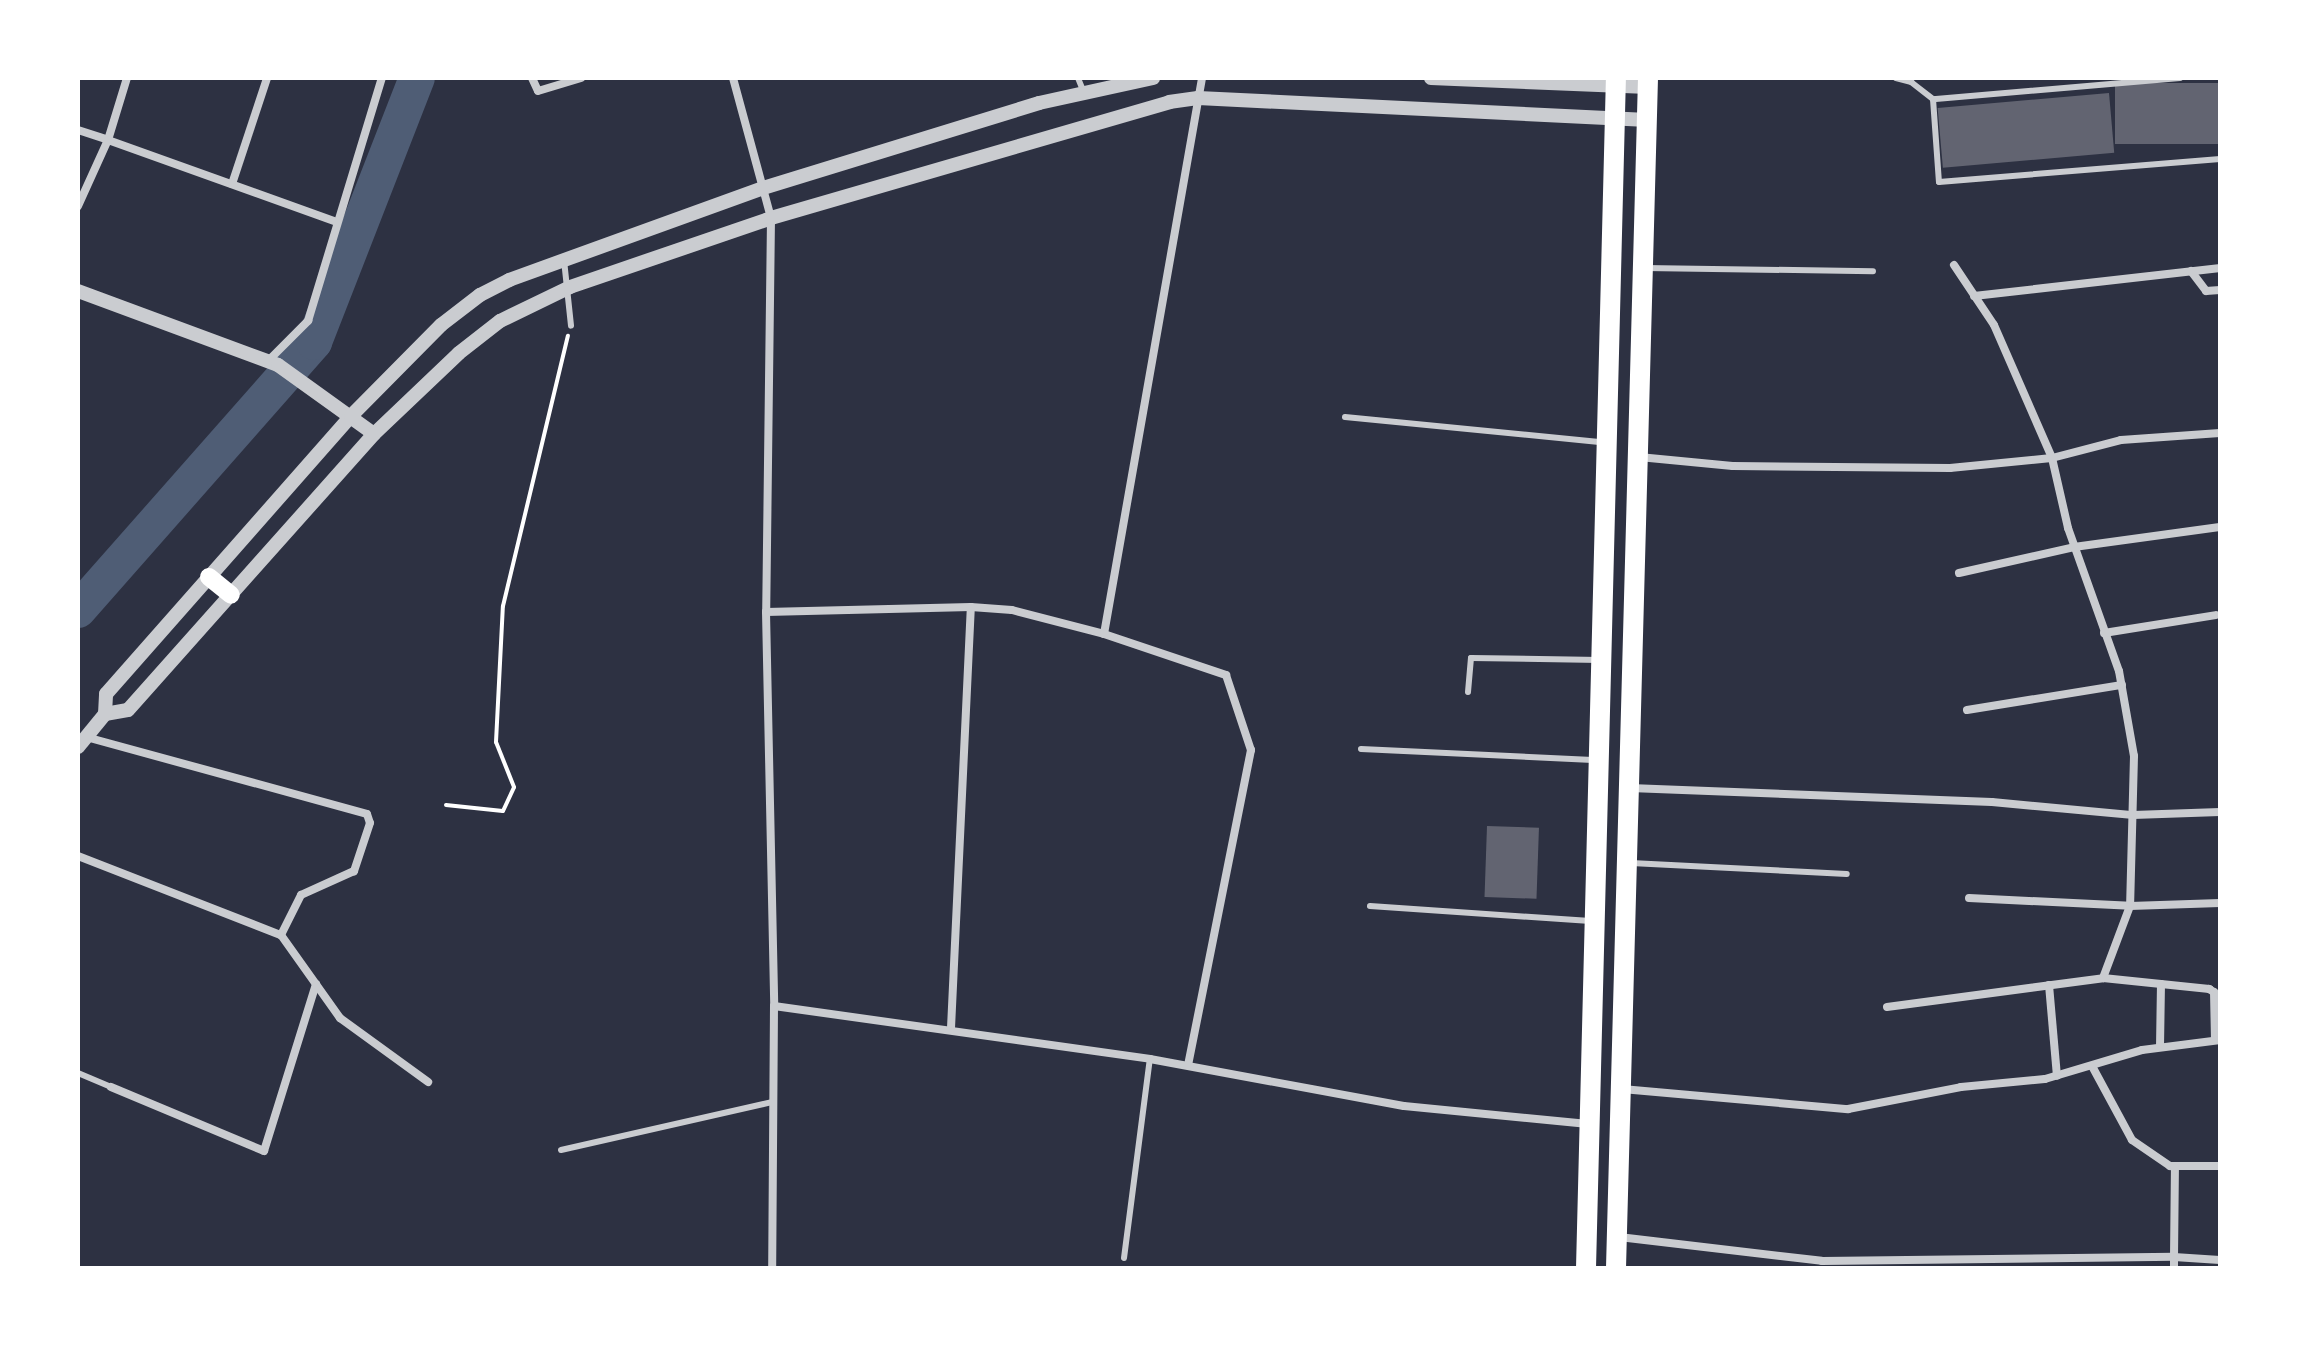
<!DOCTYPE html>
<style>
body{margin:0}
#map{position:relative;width:2298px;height:1346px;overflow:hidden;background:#2d3142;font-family:"Times New Roman",serif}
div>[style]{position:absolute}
.river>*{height:36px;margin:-18px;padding:0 18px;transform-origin:18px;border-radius:18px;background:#4f5d75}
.building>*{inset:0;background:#626471;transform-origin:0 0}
.path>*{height:4px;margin:-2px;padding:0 2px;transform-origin:2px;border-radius:2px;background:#fff}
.service>*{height:6px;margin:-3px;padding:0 3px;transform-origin:3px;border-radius:3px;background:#caccd0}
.minor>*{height:8px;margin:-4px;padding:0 4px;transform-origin:4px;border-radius:4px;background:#caccd0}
.tertiary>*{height:14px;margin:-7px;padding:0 7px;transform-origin:7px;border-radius:7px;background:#caccd0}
.primary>*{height:18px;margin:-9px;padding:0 9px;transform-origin:9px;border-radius:9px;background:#fff}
.trunk>*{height:20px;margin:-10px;padding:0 10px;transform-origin:10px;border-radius:10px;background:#fff}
span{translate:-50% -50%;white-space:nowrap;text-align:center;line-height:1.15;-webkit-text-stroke:8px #fff;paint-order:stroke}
.frame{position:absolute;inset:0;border:80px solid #fff;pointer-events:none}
</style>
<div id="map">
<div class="river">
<i style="left:78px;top:610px;width:357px;rotate:-48.6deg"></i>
<i style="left:314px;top:342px;width:283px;rotate:-68.7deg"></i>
</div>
<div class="building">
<i style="left:2220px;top:83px;width:61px;height:105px;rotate:90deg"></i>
<i style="left:2109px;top:93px;width:60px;height:172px;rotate:85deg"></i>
<i style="left:1487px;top:826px;width:52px;height:71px;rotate:2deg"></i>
</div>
<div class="path">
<i style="left:446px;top:805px;width:57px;rotate:6deg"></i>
<i style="left:503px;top:811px;width:26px;rotate:-65deg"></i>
<i style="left:514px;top:787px;width:48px;rotate:-111.8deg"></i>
<i style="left:496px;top:742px;width:136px;rotate:-87.1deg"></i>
<i style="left:503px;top:606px;width:278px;rotate:-76.5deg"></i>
</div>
<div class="service">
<i style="left:1078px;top:78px;width:16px;rotate:68deg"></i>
<i style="left:1896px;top:78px;width:16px;rotate:15deg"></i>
<i style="left:1911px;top:82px;width:28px;rotate:38deg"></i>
<i style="left:2180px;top:78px;width:248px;rotate:175.1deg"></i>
<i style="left:1933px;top:99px;width:83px;rotate:85.9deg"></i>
<i style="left:1939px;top:182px;width:282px;rotate:-4.7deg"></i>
<i style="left:564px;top:260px;width:66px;rotate:83.9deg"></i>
<i style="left:1645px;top:268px;width:228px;rotate:0.8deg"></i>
<i style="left:1345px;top:417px;width:258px;rotate:5.6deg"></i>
<i style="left:1468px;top:692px;width:34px;rotate:-85deg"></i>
<i style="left:1471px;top:658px;width:129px;rotate:0.9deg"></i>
<i style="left:1361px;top:749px;width:232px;rotate:2.7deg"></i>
<i style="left:1631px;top:863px;width:216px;rotate:2.9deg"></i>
<i style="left:1370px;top:906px;width:221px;rotate:3.9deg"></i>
<i style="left:78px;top:1073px;width:36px;rotate:23deg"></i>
<i style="left:561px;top:1150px;width:217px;rotate:-12.8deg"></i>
<i style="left:1124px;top:1258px;width:201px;rotate:-82.6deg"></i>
</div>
<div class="minor">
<i style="left:532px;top:78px;width:14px;rotate:65deg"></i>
<i style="left:538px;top:91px;width:45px;rotate:-16.8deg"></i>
<i style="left:733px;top:78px;width:145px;rotate:74.8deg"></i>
<i style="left:771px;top:218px;width:394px;rotate:90.7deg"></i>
<i style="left:766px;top:612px;width:205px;rotate:-1.4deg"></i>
<i style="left:971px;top:607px;width:41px;rotate:4.2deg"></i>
<i style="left:1012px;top:610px;width:95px;rotate:14.6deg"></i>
<i style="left:1104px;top:634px;width:565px;rotate:-80deg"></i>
<i style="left:78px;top:130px;width:32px;rotate:18deg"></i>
<i style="left:108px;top:140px;width:65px;rotate:-73deg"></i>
<i style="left:232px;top:184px;width:112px;rotate:-71.7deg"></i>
<i style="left:78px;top:206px;width:72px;rotate:-65.6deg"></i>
<i style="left:108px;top:140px;width:243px;rotate:19.7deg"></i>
<i style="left:1954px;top:265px;width:72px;rotate:56.3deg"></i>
<i style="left:1994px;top:325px;width:145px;rotate:66.4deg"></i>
<i style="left:2052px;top:458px;width:71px;rotate:-14.6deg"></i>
<i style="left:2121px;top:440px;width:99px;rotate:-4deg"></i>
<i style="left:2191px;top:271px;width:25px;rotate:53deg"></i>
<i style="left:2206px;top:291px;width:14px;rotate:-4deg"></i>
<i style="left:1974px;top:296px;width:248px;rotate:-6.5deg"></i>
<i style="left:268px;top:361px;width:57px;rotate:-45deg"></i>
<i style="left:308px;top:321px;width:254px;rotate:-73.1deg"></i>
<i style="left:1639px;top:457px;width:94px;rotate:5.5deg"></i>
<i style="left:1733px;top:466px;width:217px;rotate:0.5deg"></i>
<i style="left:1950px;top:468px;width:102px;rotate:-5.6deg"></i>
<i style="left:2052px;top:458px;width:72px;rotate:77.1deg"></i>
<i style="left:2068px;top:528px;width:152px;rotate:70.4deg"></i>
<i style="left:2119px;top:671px;width:86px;rotate:80deg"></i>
<i style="left:2134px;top:756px;width:150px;rotate:91.5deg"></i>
<i style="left:2130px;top:906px;width:77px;rotate:110.6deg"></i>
<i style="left:2103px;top:978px;width:107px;rotate:5.9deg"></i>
<i style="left:2209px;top:989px;width:6px;rotate:31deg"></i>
<i style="left:2214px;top:992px;width:48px;rotate:88.8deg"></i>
<i style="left:1959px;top:573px;width:118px;rotate:-12.7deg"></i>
<i style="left:2074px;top:547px;width:147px;rotate:-7.8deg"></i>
<i style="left:766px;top:612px;width:394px;rotate:88.8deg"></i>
<i style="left:774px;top:1006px;width:262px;rotate:90.4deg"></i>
<i style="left:2104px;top:633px;width:113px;rotate:-9.1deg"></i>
<i style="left:1104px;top:634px;width:129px;rotate:18.6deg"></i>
<i style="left:1226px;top:675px;width:79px;rotate:71.6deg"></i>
<i style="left:1251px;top:750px;width:321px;rotate:101.3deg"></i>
<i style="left:1967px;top:710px;width:157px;rotate:-9.2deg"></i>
<i style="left:86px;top:737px;width:291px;rotate:15.3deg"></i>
<i style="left:367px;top:814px;width:9px;rotate:72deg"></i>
<i style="left:370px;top:823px;width:51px;rotate:108.4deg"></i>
<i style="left:354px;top:871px;width:58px;rotate:155.6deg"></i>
<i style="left:301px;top:895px;width:45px;rotate:116.6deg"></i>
<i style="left:1630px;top:788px;width:362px;rotate:2.2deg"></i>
<i style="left:1992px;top:802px;width:142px;rotate:5.3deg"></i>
<i style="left:2133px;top:815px;width:87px;rotate:-2deg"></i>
<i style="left:78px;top:856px;width:218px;rotate:21.3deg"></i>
<i style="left:281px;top:935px;width:102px;rotate:54.6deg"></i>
<i style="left:340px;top:1018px;width:109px;rotate:36deg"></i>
<i style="left:1969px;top:898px;width:161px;rotate:2.8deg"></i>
<i style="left:2130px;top:906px;width:90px;rotate:-1.9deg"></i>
<i style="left:2049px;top:985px;width:91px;rotate:85deg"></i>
<i style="left:774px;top:1006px;width:380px;rotate:8deg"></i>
<i style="left:1150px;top:1059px;width:258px;rotate:10.5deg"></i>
<i style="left:1404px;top:1106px;width:185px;rotate:5.6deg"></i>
<i style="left:1887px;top:1007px;width:218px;rotate:-7.6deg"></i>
<i style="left:951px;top:1028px;width:421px;rotate:-87.3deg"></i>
<i style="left:2160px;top:1047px;width:63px;rotate:-89.1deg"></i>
<i style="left:2092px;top:1066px;width:84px;rotate:61.6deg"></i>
<i style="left:2132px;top:1140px;width:46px;rotate:34.4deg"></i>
<i style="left:2170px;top:1166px;width:50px"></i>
<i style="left:111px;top:1087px;width:166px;rotate:22.7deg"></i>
<i style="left:264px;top:1151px;width:175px;rotate:-72.7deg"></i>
<i style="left:1622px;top:1089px;width:227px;rotate:5.1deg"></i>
<i style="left:1848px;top:1109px;width:115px;rotate:-11deg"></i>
<i style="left:1961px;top:1087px;width:84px;rotate:-5.4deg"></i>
<i style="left:2045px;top:1079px;width:101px;rotate:-16.6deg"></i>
<i style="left:2142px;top:1050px;width:79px;rotate:-7.3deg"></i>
<i style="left:1619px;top:1237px;width:204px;rotate:6.7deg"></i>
<i style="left:1822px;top:1261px;width:352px;rotate:-0.7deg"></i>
<i style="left:2174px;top:1257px;width:91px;rotate:-89.4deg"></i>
<i style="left:2174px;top:1268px;width:11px;rotate:-90deg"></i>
<i style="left:2174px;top:1257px;width:46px;rotate:3.7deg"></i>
</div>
<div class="tertiary">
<i style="left:1431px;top:78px;width:217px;rotate:2.4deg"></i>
<i style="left:78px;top:291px;width:213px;rotate:20.3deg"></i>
<i style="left:278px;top:365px;width:118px;rotate:35.7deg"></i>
<i style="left:105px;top:714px;width:23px;rotate:-10deg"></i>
<i style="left:128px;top:710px;width:370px;rotate:-48.3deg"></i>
<i style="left:374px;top:434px;width:117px;rotate:-43.6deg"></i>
<i style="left:459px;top:353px;width:52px;rotate:-38deg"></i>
<i style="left:500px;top:321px;width:78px;rotate:-25.9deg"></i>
<i style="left:570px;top:287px;width:213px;rotate:-18.9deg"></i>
<i style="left:771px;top:218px;width:415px;rotate:-16.2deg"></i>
<i style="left:1169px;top:102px;width:29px;rotate:-8deg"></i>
<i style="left:1198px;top:98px;width:450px;rotate:2.8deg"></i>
<i style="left:78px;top:747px;width:43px;rotate:-50.7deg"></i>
<i style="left:105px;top:714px;width:20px;rotate:-87deg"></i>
<i style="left:106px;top:694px;width:371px;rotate:-48.6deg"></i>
<i style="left:351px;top:416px;width:128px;rotate:-45.3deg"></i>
<i style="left:441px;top:325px;width:49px;rotate:-37.6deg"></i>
<i style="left:480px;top:295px;width:33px;rotate:-27deg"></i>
<i style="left:509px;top:280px;width:270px;rotate:-19.9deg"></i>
<i style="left:763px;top:188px;width:289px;rotate:-17.1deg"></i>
<i style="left:1039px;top:103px;width:117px;rotate:-12.4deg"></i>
</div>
<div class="primary">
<i style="left:209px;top:577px;width:28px;rotate:39deg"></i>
</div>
<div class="trunk">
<i style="left:1586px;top:1268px;width:1190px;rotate:-88.56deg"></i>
<i style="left:1616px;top:1268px;width:1190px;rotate:-88.46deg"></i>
</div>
<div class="frame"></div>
</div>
